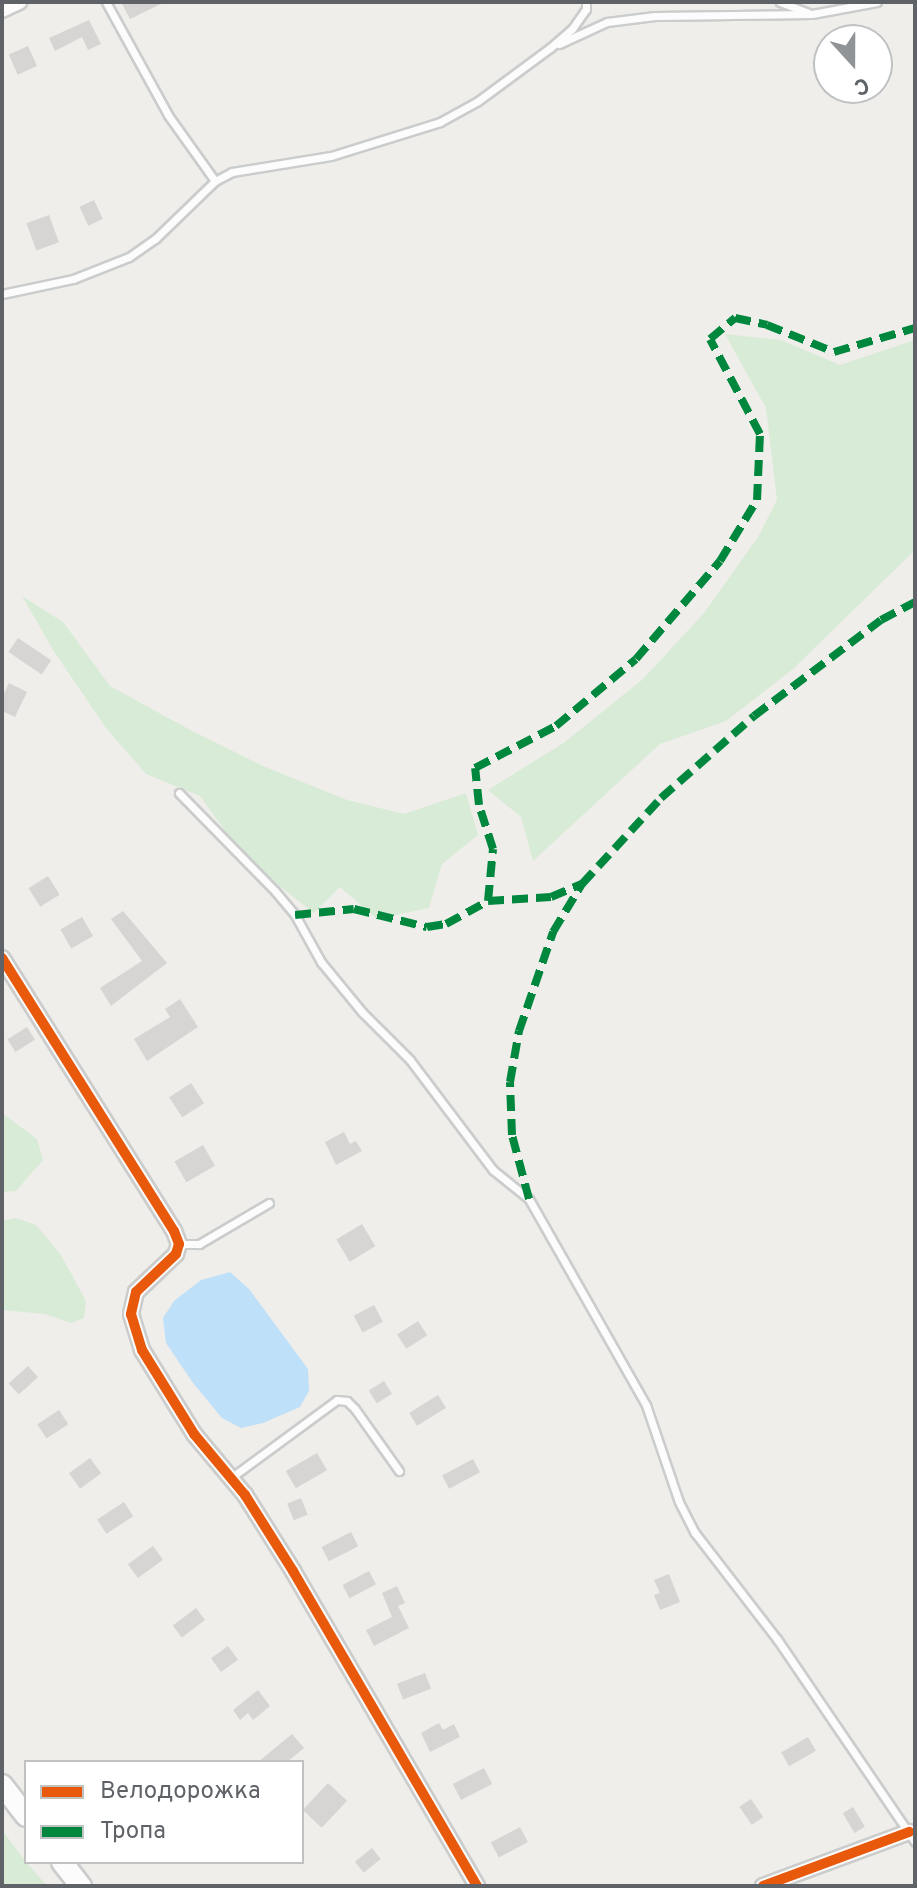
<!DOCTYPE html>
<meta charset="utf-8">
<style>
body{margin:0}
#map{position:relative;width:917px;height:1888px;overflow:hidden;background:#efeeea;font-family:Overpass,sans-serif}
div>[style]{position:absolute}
.green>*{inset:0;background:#d8ebd6}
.water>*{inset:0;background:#bfe0f9}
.building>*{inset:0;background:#d6d5d3;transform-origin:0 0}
.roads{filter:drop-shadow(2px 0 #cbcccc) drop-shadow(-2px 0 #cbcccc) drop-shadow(0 2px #cbcccc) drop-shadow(0 -2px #cbcccc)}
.lane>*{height:7px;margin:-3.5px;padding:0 3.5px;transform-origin:3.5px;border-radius:3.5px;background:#fdfcfc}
.street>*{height:14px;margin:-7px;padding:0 7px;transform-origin:7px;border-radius:7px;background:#fdfcfc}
.secondary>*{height:20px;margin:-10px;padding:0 10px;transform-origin:10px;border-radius:10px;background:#fdfcfc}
.quiet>*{height:8px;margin-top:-4px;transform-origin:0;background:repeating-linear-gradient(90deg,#00873e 0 16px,transparent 0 24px)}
.cycleway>*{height:10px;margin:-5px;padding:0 5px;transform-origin:5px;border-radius:5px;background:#e8590c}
span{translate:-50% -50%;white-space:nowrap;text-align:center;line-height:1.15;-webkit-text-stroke:6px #fff;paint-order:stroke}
.frame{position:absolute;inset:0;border:4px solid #5f6368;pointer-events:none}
.legend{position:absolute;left:24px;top:1760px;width:280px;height:104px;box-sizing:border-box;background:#fff;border:2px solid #bfc1c3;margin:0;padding:10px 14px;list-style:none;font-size:24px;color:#5f6368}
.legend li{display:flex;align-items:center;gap:16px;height:40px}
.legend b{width:40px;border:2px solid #bfc1c3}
.north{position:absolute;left:813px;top:24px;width:80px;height:80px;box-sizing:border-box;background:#fff;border:2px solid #bfc1c3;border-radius:50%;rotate:159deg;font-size:22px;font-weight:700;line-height:32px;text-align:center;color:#5f6368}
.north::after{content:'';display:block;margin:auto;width:28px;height:36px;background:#919496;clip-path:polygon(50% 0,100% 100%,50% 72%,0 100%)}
</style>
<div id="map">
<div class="green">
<i style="clip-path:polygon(725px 334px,781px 340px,840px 365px,915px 340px,915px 550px,793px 669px,726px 721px,660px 744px,533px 861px,521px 817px,488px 790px,565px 742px,643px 679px,704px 613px,758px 537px,777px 500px,766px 408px)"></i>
<i style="clip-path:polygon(22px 596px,63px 622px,110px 686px,192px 731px,263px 766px,347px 800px,404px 814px,466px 793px,478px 835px,442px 864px,429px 908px,377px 919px,340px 887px,314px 913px,273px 881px,231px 839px,200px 796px,146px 774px,106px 728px,53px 650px)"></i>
<i style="clip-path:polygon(2px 1113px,37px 1139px,43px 1160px,16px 1191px,2px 1192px)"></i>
<i style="clip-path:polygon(16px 1218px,36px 1225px,61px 1255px,86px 1301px,84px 1318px,71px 1323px,45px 1314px,2px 1310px,2px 1221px)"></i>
<i style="clip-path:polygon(2px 1830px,26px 1862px,47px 1886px,2px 1886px)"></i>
</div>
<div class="water">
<i style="clip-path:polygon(230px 1272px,249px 1289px,308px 1369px,309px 1391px,300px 1407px,263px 1423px,241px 1428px,222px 1418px,193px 1383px,166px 1343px,163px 1318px,174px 1301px,201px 1280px)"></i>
</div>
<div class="building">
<i style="clip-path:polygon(121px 2px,165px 2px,130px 19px)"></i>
<i style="clip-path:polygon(89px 20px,101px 44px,88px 50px,82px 37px,55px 51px,49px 38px)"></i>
<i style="left:28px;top:46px;width:22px;height:21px;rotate:66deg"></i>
<i style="left:94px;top:200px;width:21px;height:16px;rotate:65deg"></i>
<i style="left:49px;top:215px;width:29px;height:24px;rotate:70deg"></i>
<i style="left:18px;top:638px;width:40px;height:17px;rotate:34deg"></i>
<i style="clip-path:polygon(9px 683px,27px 692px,15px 717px,2px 711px,2px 698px)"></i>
<i style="left:48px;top:876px;width:22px;height:23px;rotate:58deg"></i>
<i style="clip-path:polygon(123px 911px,167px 963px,111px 1006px,100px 988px,142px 961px,111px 919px)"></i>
<i style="left:82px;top:917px;width:22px;height:25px;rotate:60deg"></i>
<i style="clip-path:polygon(180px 999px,198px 1027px,147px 1061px,134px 1039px,170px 1017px,165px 1009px)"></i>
<i style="left:27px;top:1027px;width:15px;height:23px;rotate:58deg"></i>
<i style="left:191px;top:1083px;width:24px;height:26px;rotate:57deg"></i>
<i style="clip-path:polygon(344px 1132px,350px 1144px,356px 1141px,362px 1151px,336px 1165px,325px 1142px)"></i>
<i style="left:203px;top:1145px;width:24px;height:33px;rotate:60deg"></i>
<i style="left:362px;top:1224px;width:26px;height:30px;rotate:59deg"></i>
<i style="left:374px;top:1305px;width:19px;height:23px;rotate:62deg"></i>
<i style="left:418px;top:1321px;width:17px;height:25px;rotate:57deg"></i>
<i style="left:28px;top:1366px;width:15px;height:26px;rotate:48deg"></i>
<i style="left:384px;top:1381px;width:15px;height:18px;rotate:58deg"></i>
<i style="left:438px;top:1395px;width:15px;height:34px;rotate:58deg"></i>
<i style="left:59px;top:1410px;width:17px;height:26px;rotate:57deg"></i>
<i style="left:317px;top:1453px;width:20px;height:36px;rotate:60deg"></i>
<i style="left:90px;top:1458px;width:19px;height:26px;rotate:54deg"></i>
<i style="left:473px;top:1459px;width:15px;height:35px;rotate:62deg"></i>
<i style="left:301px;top:1498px;width:18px;height:15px;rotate:68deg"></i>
<i style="left:124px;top:1502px;width:17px;height:32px;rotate:57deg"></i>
<i style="left:351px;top:1532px;width:16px;height:33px;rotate:63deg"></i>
<i style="left:153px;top:1546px;width:17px;height:31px;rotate:54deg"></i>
<i style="left:369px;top:1571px;width:15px;height:30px;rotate:62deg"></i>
<i style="clip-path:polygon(669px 1574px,680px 1602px,660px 1610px,654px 1595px,660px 1593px,654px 1580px)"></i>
<i style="clip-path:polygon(397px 1586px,405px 1603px,398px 1606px,409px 1628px,374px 1646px,366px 1630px,392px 1617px,382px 1593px)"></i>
<i style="left:196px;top:1608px;width:15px;height:29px;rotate:53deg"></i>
<i style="left:228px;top:1646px;width:17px;height:21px;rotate:54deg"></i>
<i style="left:425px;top:1673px;width:17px;height:30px;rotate:69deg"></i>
<i style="clip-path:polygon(258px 1690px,270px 1706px,253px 1720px,248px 1713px,240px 1720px,233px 1710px)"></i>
<i style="clip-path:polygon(439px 1723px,443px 1730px,454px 1724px,460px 1737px,430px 1752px,421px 1733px)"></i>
<i style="clip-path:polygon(292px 1734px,304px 1748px,287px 1762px,258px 1762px)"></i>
<i style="left:808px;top:1737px;width:16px;height:31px;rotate:60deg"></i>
<i style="left:484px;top:1768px;width:18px;height:35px;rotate:63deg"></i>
<i style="left:328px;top:1783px;width:26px;height:37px;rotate:43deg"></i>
<i style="left:751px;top:1799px;width:22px;height:14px;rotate:56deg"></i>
<i style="left:853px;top:1807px;width:23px;height:12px;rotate:59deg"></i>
<i style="left:520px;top:1827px;width:17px;height:33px;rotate:62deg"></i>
<i style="left:372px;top:1848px;width:14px;height:22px;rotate:51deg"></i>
</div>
<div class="roads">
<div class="lane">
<i style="left:106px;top:2px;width:129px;rotate:61.2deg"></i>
<i style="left:168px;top:115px;width:81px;rotate:54.5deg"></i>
<i style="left:780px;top:2px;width:30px;rotate:21deg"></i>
<i style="left:559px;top:44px;width:53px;rotate:-24.6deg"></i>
<i style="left:607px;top:22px;width:48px;rotate:-7.1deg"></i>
<i style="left:655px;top:16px;width:157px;rotate:-0.7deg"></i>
<i style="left:812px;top:14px;width:66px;rotate:-10.5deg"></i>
<i style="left:2px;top:294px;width:73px;rotate:-11.9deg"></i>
<i style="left:73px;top:279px;width:60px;rotate:-21.4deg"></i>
<i style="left:129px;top:257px;width:32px;rotate:-35deg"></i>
<i style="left:155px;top:239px;width:83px;rotate:-44deg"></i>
<i style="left:215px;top:181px;width:19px;rotate:-28deg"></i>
<i style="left:232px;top:172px;width:100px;rotate:-9.2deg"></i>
<i style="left:331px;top:156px;width:114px;rotate:-17.3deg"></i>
<i style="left:440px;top:122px;width:43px;rotate:-28.9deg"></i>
<i style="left:478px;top:101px;width:89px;rotate:-36.4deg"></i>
<i style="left:550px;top:48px;width:29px;rotate:-41deg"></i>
<i style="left:572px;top:29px;width:24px;rotate:-55deg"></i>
<i style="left:586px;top:9px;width:7px;rotate:-90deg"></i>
<i style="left:179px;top:793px;width:137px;rotate:45.6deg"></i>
<i style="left:275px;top:891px;width:31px;rotate:50deg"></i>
<i style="left:295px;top:915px;width:54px;rotate:61deg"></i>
<i style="left:321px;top:962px;width:65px;rotate:50.6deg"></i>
<i style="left:362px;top:1012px;width:68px;rotate:45deg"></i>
<i style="left:410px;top:1060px;width:138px;rotate:53deg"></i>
<i style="left:493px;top:1170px;width:46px;rotate:38.9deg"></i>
<i style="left:529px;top:1199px;width:237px;rotate:60.4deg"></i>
<i style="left:646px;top:1405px;width:102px;rotate:71.2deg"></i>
<i style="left:679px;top:1502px;width:35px;rotate:63deg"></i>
<i style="left:695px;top:1533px;width:134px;rotate:52.3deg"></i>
<i style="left:777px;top:1639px;width:245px;rotate:55.8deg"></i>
<i style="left:179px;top:1244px;width:20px"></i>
<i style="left:199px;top:1244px;width:81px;rotate:-30.4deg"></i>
<i style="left:232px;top:1477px;width:130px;rotate:-36.3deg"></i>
<i style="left:337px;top:1400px;width:10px;rotate:6deg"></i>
<i style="left:347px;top:1401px;width:11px;rotate:45deg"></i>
<i style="left:355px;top:1409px;width:76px;rotate:54.6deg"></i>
</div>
<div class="street">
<i style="left:2px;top:10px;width:19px;rotate:-25deg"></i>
<i style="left:2px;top:958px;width:323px;rotate:57.8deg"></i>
<i style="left:174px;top:1231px;width:14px;rotate:69deg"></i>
<i style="left:179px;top:1244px;width:10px;rotate:107deg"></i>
<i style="left:176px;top:1254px;width:55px;rotate:136.5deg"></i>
<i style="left:136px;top:1292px;width:23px;rotate:103deg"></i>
<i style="left:131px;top:1314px;width:38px;rotate:73deg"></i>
<i style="left:142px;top:1350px;width:99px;rotate:58.2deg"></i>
<i style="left:194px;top:1434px;width:80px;rotate:50.1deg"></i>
<i style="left:245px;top:1495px;width:90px;rotate:57.7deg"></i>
<i style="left:293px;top:1571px;width:365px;rotate:59.7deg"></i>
<i style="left:763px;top:1886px;width:156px;rotate:-20.3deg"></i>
</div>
<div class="secondary">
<i style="left:2px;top:1785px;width:39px;rotate:52deg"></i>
<i style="left:62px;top:1862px;width:31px;rotate:52deg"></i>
</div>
</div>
<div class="quiet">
<i style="left:488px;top:901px;width:52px;rotate:-84.5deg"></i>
<i style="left:493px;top:849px;width:46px;rotate:-107.7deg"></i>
<i style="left:479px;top:805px;width:37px;rotate:-96deg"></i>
<i style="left:475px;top:768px;width:91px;rotate:-27.4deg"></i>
<i style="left:556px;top:726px;width:104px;rotate:-39.9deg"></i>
<i style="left:636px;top:659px;width:129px;rotate:-49.4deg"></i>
<i style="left:720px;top:561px;width:71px;rotate:-58.8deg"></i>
<i style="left:757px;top:500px;width:66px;rotate:-87.4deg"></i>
<i style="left:760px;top:434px;width:107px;rotate:-117.8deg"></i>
<i style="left:710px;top:339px;width:33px;rotate:-40deg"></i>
<i style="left:735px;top:318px;width:33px;rotate:12deg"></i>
<i style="left:767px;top:325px;width:72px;rotate:21.9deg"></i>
<i style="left:834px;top:352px;width:84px;rotate:-16.5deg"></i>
<i style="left:295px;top:915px;width:59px;rotate:-5.8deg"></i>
<i style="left:354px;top:909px;width:75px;rotate:13.9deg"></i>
<i style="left:427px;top:927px;width:19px;rotate:-9deg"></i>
<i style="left:446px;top:924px;width:48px;rotate:-28.7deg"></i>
<i style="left:488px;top:901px;width:63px;rotate:-3.6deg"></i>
<i style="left:551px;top:897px;width:34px;rotate:-23deg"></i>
<i style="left:529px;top:1199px;width:66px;rotate:-104.9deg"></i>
<i style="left:512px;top:1135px;width:53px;rotate:-92.2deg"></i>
<i style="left:510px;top:1082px;width:52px;rotate:-80deg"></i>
<i style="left:519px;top:1031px;width:105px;rotate:-71deg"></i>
<i style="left:553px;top:932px;width:56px;rotate:-58.9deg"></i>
<i style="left:582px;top:884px;width:117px;rotate:-47.4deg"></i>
<i style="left:661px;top:798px;width:124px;rotate:-41.4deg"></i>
<i style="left:754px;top:716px;width:159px;rotate:-37.1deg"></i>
<i style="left:881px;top:620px;width:38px;rotate:-28deg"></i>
</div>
<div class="cycleway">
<i style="left:2px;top:958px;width:323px;rotate:57.8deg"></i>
<i style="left:174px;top:1231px;width:14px;rotate:69deg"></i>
<i style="left:179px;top:1244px;width:10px;rotate:107deg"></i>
<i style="left:176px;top:1254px;width:55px;rotate:136.5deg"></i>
<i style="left:136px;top:1292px;width:23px;rotate:103deg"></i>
<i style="left:131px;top:1314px;width:38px;rotate:73deg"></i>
<i style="left:142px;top:1350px;width:99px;rotate:58.2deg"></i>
<i style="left:194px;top:1434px;width:80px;rotate:50.1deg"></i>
<i style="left:245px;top:1495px;width:90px;rotate:57.7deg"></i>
<i style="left:293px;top:1571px;width:365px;rotate:59.7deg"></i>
<i style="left:763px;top:1886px;width:156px;rotate:-20.3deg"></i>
</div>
<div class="frame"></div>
<ul class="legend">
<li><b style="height:10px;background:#e8590c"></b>Велодорожка</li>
<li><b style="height:10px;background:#00873e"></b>Тропа</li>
</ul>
<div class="north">С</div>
</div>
